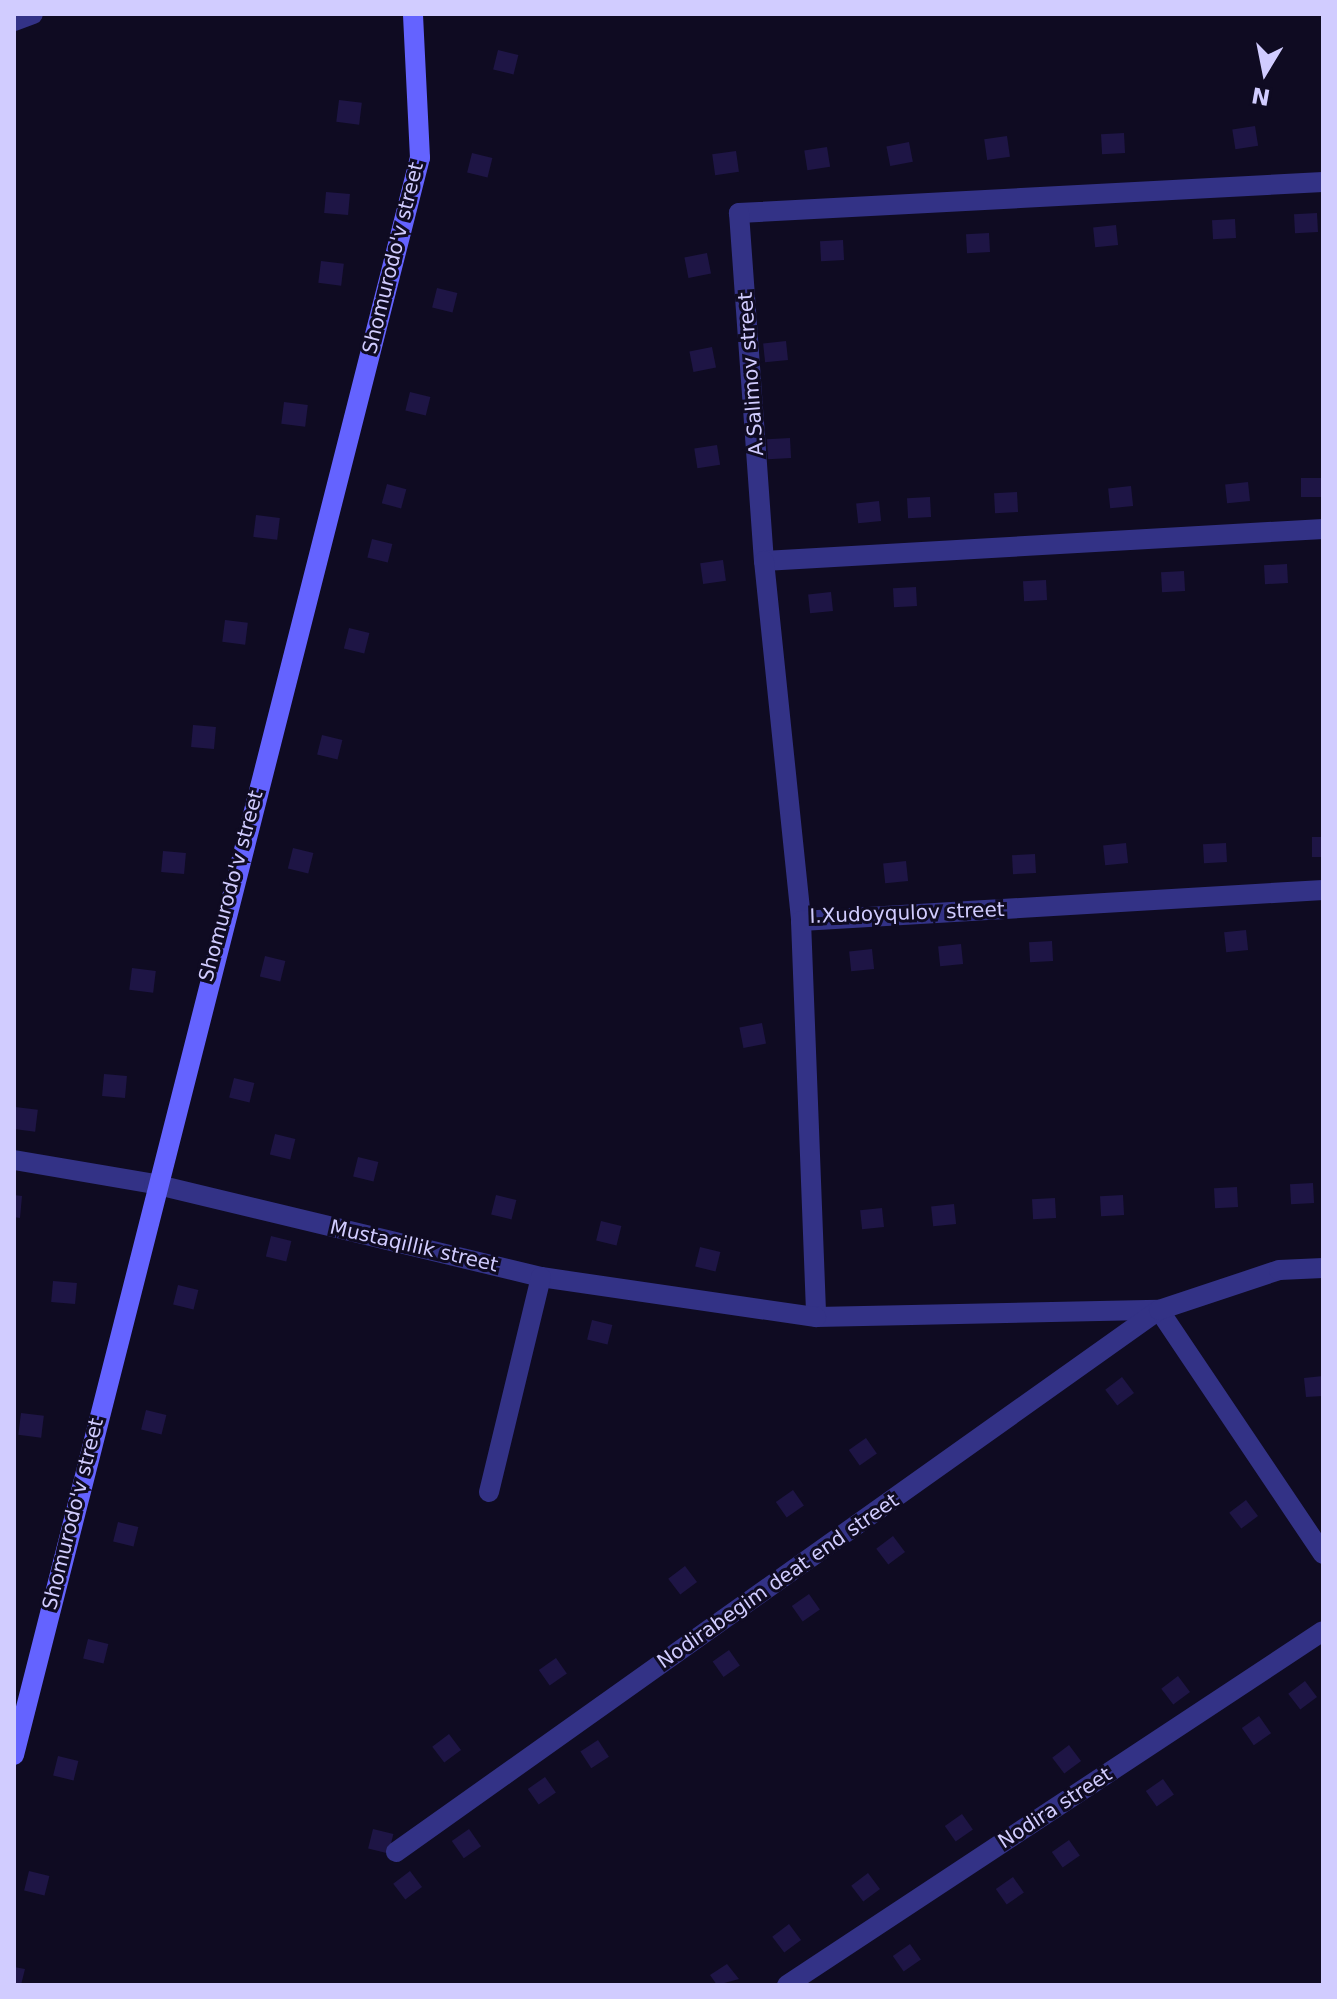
<!DOCTYPE html>
<meta charset="utf-8">
<style>
body{margin:0}
#map{position:relative;width:1337px;height:1999px;overflow:hidden;background:#0f0b22;font-family:"DejaVu Sans",sans-serif}
div>[style]{position:absolute}
.building>*{inset:0;background:#1e1545;transform-origin:0 0}
.street>*{height:20px;margin:-10px;padding:0 10px;transform-origin:10px;border-radius:10px;background:#333286}
.secondary>*{height:20px;margin:-10px;padding:0 10px;transform-origin:10px;border-radius:10px;background:#6463ff}
span{translate:-50% -50%;white-space:nowrap;text-align:center;line-height:1.15;-webkit-text-stroke:6px #0f0b22;paint-order:stroke}
.street-label{font-size:20px;color:#d1ccff}
.frame{position:absolute;inset:0;border:16px solid #d1ccff;pointer-events:none}
.north{position:absolute;left:1225px;top:32px;width:80px;height:80px;-webkit-text-stroke:6px #0f0b22;paint-order:stroke;rotate:190deg;font-size:22px;font-weight:700;line-height:32px;text-align:center;color:#d1ccff}
.north::after{content:'';display:block;margin:auto;width:28px;height:36px;background:#d1ccff;clip-path:polygon(50% 0,100% 100%,50% 72%,0 100%)}
</style>
<div id="map">
<div class="building">
<i style="left:498px;top:50px;width:21px;height:20px;rotate:14deg"></i>
<i style="left:339px;top:100px;width:23px;height:22px;rotate:7deg"></i>
<i style="left:1255px;top:126px;width:20px;height:23px;rotate:81deg"></i>
<i style="left:1124px;top:133px;width:20px;height:23px;rotate:87deg"></i>
<i style="left:1007px;top:136px;width:21px;height:23px;rotate:82deg"></i>
<i style="left:909px;top:142px;width:20px;height:23px;rotate:79deg"></i>
<i style="left:827px;top:147px;width:20px;height:23px;rotate:81deg"></i>
<i style="left:736px;top:151px;width:21px;height:24px;rotate:82deg"></i>
<i style="left:472px;top:153px;width:21px;height:20px;rotate:14deg"></i>
<i style="left:326px;top:192px;width:24px;height:21px;rotate:5deg"></i>
<i style="left:1317px;top:213px;width:19px;height:23px;rotate:87deg"></i>
<i style="left:1235px;top:219px;width:19px;height:23px;rotate:87deg"></i>
<i style="left:1116px;top:225px;width:20px;height:23px;rotate:84deg"></i>
<i style="left:989px;top:233px;width:19px;height:23px;rotate:87deg"></i>
<i style="left:843px;top:240px;width:20px;height:23px;rotate:87deg"></i>
<i style="left:707px;top:253px;width:21px;height:23px;rotate:79deg"></i>
<i style="left:321px;top:261px;width:23px;height:22px;rotate:7deg"></i>
<i style="left:437px;top:288px;width:21px;height:20px;rotate:14deg"></i>
<i style="left:786px;top:341px;width:19px;height:23px;rotate:84deg"></i>
<i style="left:712px;top:347px;width:21px;height:23px;rotate:79deg"></i>
<i style="left:410px;top:392px;width:21px;height:19px;rotate:14deg"></i>
<i style="left:284px;top:402px;width:24px;height:22px;rotate:7deg"></i>
<i style="left:790px;top:438px;width:20px;height:23px;rotate:87deg"></i>
<i style="left:717px;top:445px;width:20px;height:23px;rotate:81deg"></i>
<i style="left:1323px;top:478px;width:19px;height:22px;rotate:90deg"></i>
<i style="left:1248px;top:482px;width:19px;height:23px;rotate:84deg"></i>
<i style="left:387px;top:484px;width:20px;height:20px;rotate:15deg"></i>
<i style="left:1131px;top:486px;width:20px;height:23px;rotate:84deg"></i>
<i style="left:1017px;top:492px;width:20px;height:23px;rotate:87deg"></i>
<i style="left:930px;top:497px;width:20px;height:23px;rotate:87deg"></i>
<i style="left:879px;top:501px;width:20px;height:23px;rotate:84deg"></i>
<i style="left:256px;top:515px;width:24px;height:22px;rotate:7deg"></i>
<i style="left:372px;top:539px;width:21px;height:19px;rotate:14deg"></i>
<i style="left:723px;top:560px;width:21px;height:23px;rotate:82deg"></i>
<i style="left:1287px;top:564px;width:19px;height:23px;rotate:87deg"></i>
<i style="left:1184px;top:571px;width:20px;height:23px;rotate:87deg"></i>
<i style="left:1046px;top:580px;width:20px;height:23px;rotate:87deg"></i>
<i style="left:916px;top:587px;width:19px;height:23px;rotate:87deg"></i>
<i style="left:831px;top:592px;width:19px;height:23px;rotate:84deg"></i>
<i style="left:225px;top:620px;width:23px;height:22px;rotate:7deg"></i>
<i style="left:349px;top:628px;width:21px;height:21px;rotate:14deg"></i>
<i style="left:193px;top:725px;width:23px;height:22px;rotate:5deg"></i>
<i style="left:322px;top:735px;width:21px;height:20px;rotate:14deg"></i>
<i style="left:1323px;top:837px;width:20px;height:11px;rotate:90deg"></i>
<i style="left:1126px;top:843px;width:20px;height:23px;rotate:84deg"></i>
<i style="left:1226px;top:843px;width:19px;height:23px;rotate:87deg"></i>
<i style="left:293px;top:848px;width:21px;height:21px;rotate:14deg"></i>
<i style="left:163px;top:851px;width:23px;height:21px;rotate:5deg"></i>
<i style="left:1035px;top:854px;width:19px;height:23px;rotate:87deg"></i>
<i style="left:906px;top:861px;width:20px;height:23px;rotate:84deg"></i>
<i style="left:1246px;top:930px;width:20px;height:22px;rotate:84deg"></i>
<i style="left:1052px;top:941px;width:20px;height:23px;rotate:87deg"></i>
<i style="left:961px;top:944px;width:20px;height:23px;rotate:84deg"></i>
<i style="left:872px;top:949px;width:20px;height:23px;rotate:84deg"></i>
<i style="left:265px;top:956px;width:21px;height:21px;rotate:14deg"></i>
<i style="left:132px;top:968px;width:24px;height:22px;rotate:7deg"></i>
<i style="left:762px;top:1023px;width:21px;height:23px;rotate:79deg"></i>
<i style="left:104px;top:1074px;width:23px;height:22px;rotate:5deg"></i>
<i style="left:234px;top:1078px;width:21px;height:20px;rotate:14deg"></i>
<i style="left:15px;top:1107px;width:23px;height:22px;rotate:7deg"></i>
<i style="left:275px;top:1134px;width:21px;height:21px;rotate:14deg"></i>
<i style="left:358px;top:1157px;width:21px;height:20px;rotate:14deg"></i>
<i style="left:1313px;top:1183px;width:20px;height:23px;rotate:87deg"></i>
<i style="left:1237px;top:1187px;width:20px;height:23px;rotate:87deg"></i>
<i style="clip-path:polygon(14px 1195px,22px 1196px,20px 1218px,14px 1217px)"></i>
<i style="left:496px;top:1195px;width:21px;height:20px;rotate:14deg"></i>
<i style="left:1123px;top:1195px;width:20px;height:23px;rotate:87deg"></i>
<i style="left:1055px;top:1198px;width:20px;height:23px;rotate:87deg"></i>
<i style="left:954px;top:1204px;width:20px;height:23px;rotate:84deg"></i>
<i style="left:882px;top:1208px;width:19px;height:22px;rotate:84deg"></i>
<i style="left:601px;top:1221px;width:21px;height:20px;rotate:14deg"></i>
<i style="left:271px;top:1236px;width:21px;height:21px;rotate:14deg"></i>
<i style="left:700px;top:1247px;width:21px;height:20px;rotate:14deg"></i>
<i style="left:53px;top:1281px;width:24px;height:21px;rotate:5deg"></i>
<i style="left:178px;top:1285px;width:21px;height:20px;rotate:14deg"></i>
<i style="left:592px;top:1320px;width:21px;height:20px;rotate:14deg"></i>
<i style="clip-path:polygon(1323px 1376px,1323px 1396px,1306px 1397px,1304px 1378px)"></i>
<i style="left:1122px;top:1377px;width:20px;height:21px;rotate:53deg"></i>
<i style="left:146px;top:1410px;width:21px;height:20px;rotate:14deg"></i>
<i style="left:21px;top:1413px;width:23px;height:22px;rotate:7deg"></i>
<i style="left:866px;top:1438px;width:19px;height:21px;rotate:55deg"></i>
<i style="left:793px;top:1490px;width:19px;height:21px;rotate:55deg"></i>
<i style="left:1246px;top:1500px;width:20px;height:21px;rotate:53deg"></i>
<i style="left:118px;top:1522px;width:21px;height:20px;rotate:14deg"></i>
<i style="left:893px;top:1536px;width:20px;height:21px;rotate:53deg"></i>
<i style="left:685px;top:1566px;width:20px;height:21px;rotate:53deg"></i>
<i style="left:809px;top:1594px;width:19px;height:21px;rotate:55deg"></i>
<i style="left:88px;top:1639px;width:21px;height:20px;rotate:14deg"></i>
<i style="left:729px;top:1650px;width:19px;height:20px;rotate:55deg"></i>
<i style="left:556px;top:1658px;width:19px;height:21px;rotate:55deg"></i>
<i style="left:1178px;top:1676px;width:20px;height:21px;rotate:53deg"></i>
<i style="left:1305px;top:1681px;width:20px;height:21px;rotate:53deg"></i>
<i style="left:1259px;top:1716px;width:21px;height:21px;rotate:55deg"></i>
<i style="left:449px;top:1734px;width:20px;height:21px;rotate:53deg"></i>
<i style="left:598px;top:1740px;width:20px;height:21px;rotate:57deg"></i>
<i style="left:1069px;top:1745px;width:20px;height:21px;rotate:53deg"></i>
<i style="left:58px;top:1756px;width:21px;height:20px;rotate:14deg"></i>
<i style="left:545px;top:1777px;width:19px;height:21px;rotate:55deg"></i>
<i style="left:1163px;top:1779px;width:19px;height:21px;rotate:55deg"></i>
<i style="left:962px;top:1814px;width:19px;height:21px;rotate:55deg"></i>
<i style="left:373px;top:1829px;width:21px;height:20px;rotate:14deg"></i>
<i style="left:469px;top:1829px;width:21px;height:21px;rotate:55deg"></i>
<i style="left:1069px;top:1840px;width:19px;height:21px;rotate:55deg"></i>
<i style="left:29px;top:1871px;width:21px;height:20px;rotate:14deg"></i>
<i style="left:410px;top:1871px;width:20px;height:21px;rotate:53deg"></i>
<i style="left:868px;top:1873px;width:20px;height:21px;rotate:53deg"></i>
<i style="left:1013px;top:1877px;width:19px;height:21px;rotate:55deg"></i>
<i style="left:789px;top:1924px;width:20px;height:21px;rotate:53deg"></i>
<i style="left:910px;top:1944px;width:19px;height:21px;rotate:55deg"></i>
<i style="clip-path:polygon(727px 1964px,739px 1979px,717px 1985px,710px 1975px)"></i>
<i style="clip-path:polygon(14px 1967px,25px 1969px,21px 1985px,14px 1985px)"></i>
</div>
<div class="street">
<i style="left:14px;top:21px;width:20px;rotate:-20deg"></i>
<i style="left:1323px;top:182px;width:585px;rotate:176.96deg"></i>
<i style="left:739px;top:213px;width:349px;rotate:85.9deg"></i>
<i style="left:764px;top:561px;width:560px;rotate:-3.28deg"></i>
<i style="left:764px;top:561px;width:362px;rotate:84.1deg"></i>
<i style="left:801px;top:921px;width:523px;rotate:-3.4deg"></i>
<i style="left:801px;top:921px;width:396px;rotate:87.8deg"></i>
<i style="left:816px;top:1317px;width:343px;rotate:-1.2deg"></i>
<i style="left:14px;top:1160px;width:142px;rotate:9.7deg"></i>
<i style="left:154px;top:1184px;width:398px;rotate:13.5deg"></i>
<i style="left:541px;top:1277px;width:278px;rotate:8.3deg"></i>
<i style="left:1159px;top:1310px;width:294px;rotate:56.1deg"></i>
<i style="left:489px;top:1492px;width:221px;rotate:-76.4deg"></i>
<i style="left:396px;top:1852px;width:936px;rotate:-35.39deg"></i>
<i style="left:1159px;top:1310px;width:126px;rotate:-18.4deg"></i>
<i style="left:1279px;top:1270px;width:44px;rotate:-2.6deg"></i>
<i style="left:787px;top:1985px;width:642px;rotate:-33.44deg"></i>
</div>
<div class="secondary">
<i style="left:14px;top:1755px;width:1648px;rotate:-75.74deg"></i>
<i style="left:420px;top:158px;width:144px;rotate:-92.8deg"></i>
</div>
<div class="street-label">
<span style="left:393px;top:258px;rotate:-76deg">Shomurodo'v street</span>
<span style="left:751px;top:374px;rotate:-94deg">A.Salimov street</span>
<span style="left:231px;top:886px;rotate:-75deg">Shomurodo'v street</span>
<span style="left:907px;top:913px;rotate:-2deg">I.Хudoyqulov street</span>
<span style="left:414px;top:1246px;rotate:13deg">Mustaqillik street</span>
<span style="left:73px;top:1514px;rotate:-76deg">Shomurodo'v street</span>
<span style="left:778px;top:1581px;rotate:-35deg">Nodirabegim deat end street</span>
<span style="left:1055px;top:1808px;rotate:-33deg">Nodira street</span>
</div>
<div class="frame"></div>
<div class="north">N</div>
</div>
